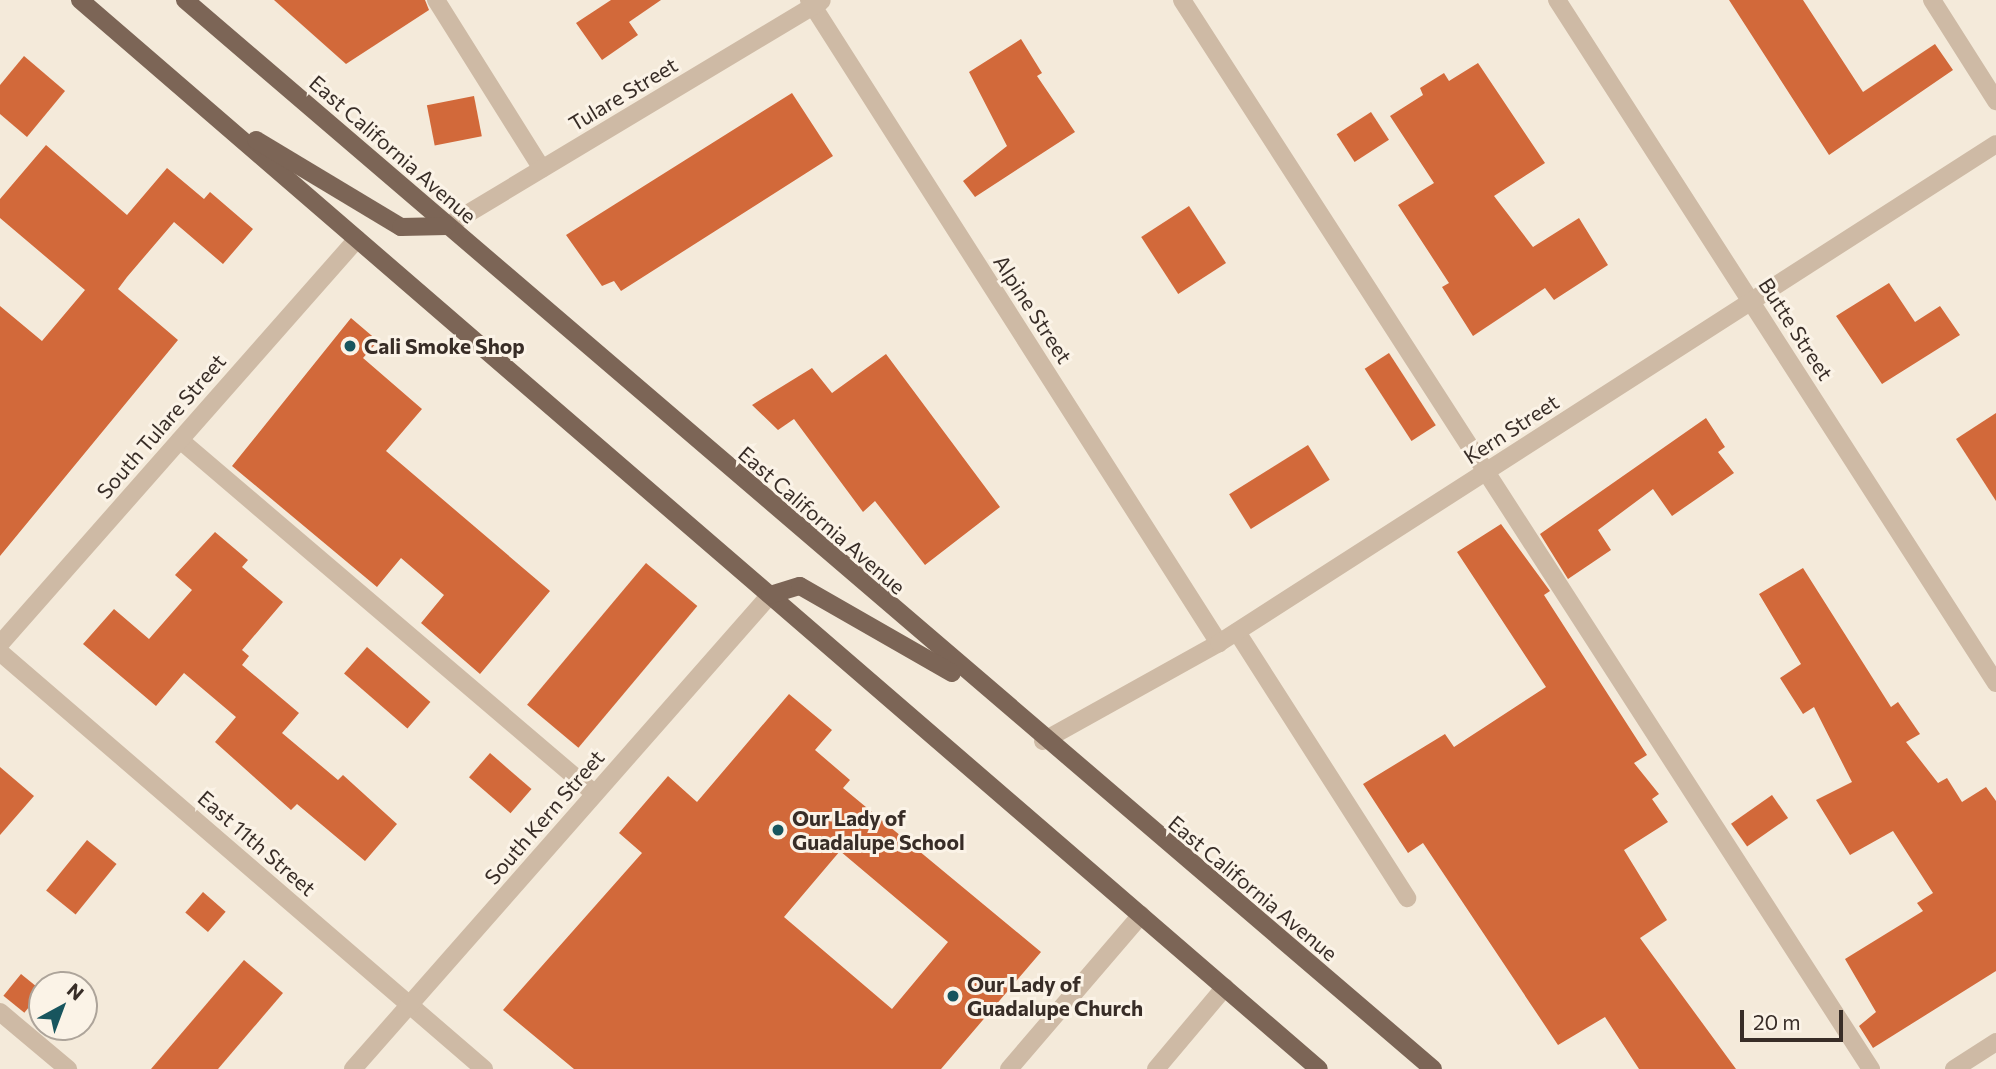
<!DOCTYPE html>
<style>
body{margin:0}
#map{position:relative;width:1996px;height:1069px;overflow:hidden;background:#f4eada;font-family:Commissioner,sans-serif}
div>[style]{position:absolute}
.building>*{inset:0;background:#d2693a;transform-origin:0 0}
.minor>*{height:18px;margin:-9px;padding:0 9px;transform-origin:9px;border-radius:9px;background:#cebaa5}
.major>*{height:18px;margin:-9px;padding:0 9px;transform-origin:9px;border-radius:9px;background:#7c6556}
.dots>*{width:19px;height:19px;translate:-50% -50%;box-sizing:border-box;border:4px solid #fbf3e7;border-radius:50%}
span{translate:-50% -50%;white-space:nowrap;text-align:center;line-height:1.15;-webkit-text-stroke:6px #fbf3e7;paint-order:stroke}
.street-label{font-size:21px;color:#382d27}
.poi-label{font-size:21px;color:#382d27;font-weight:700}
.left{translate:0 -50%;text-align:left}
.north{position:absolute;left:28px;top:971px;width:70px;height:70px;box-sizing:border-box;background:#fbf3e7;border:2px solid #ada49a;border-radius:50%;rotate:41deg;font-size:19px;font-weight:700;line-height:28px;text-align:center;color:#382d27}
.north::after{content:'';display:block;margin:auto;width:24px;height:32px;background:#18555e;clip-path:polygon(50% 0,100% 100%,50% 72%,0 100%)}
.scale{position:absolute;left:1740px;top:1010px;width:103px;height:32px;box-sizing:border-box;border:4px solid #382d27;border-top:0;padding-left:9px;font-size:21px;line-height:24px;white-space:nowrap;color:#382d27;-webkit-text-stroke:5px #fbf3e7;paint-order:stroke}
</style>
<div id="map">
<div class="building">
<i style="clip-path:polygon(274px 0,425px 0,429px 10px,346px 64px)"></i>
<i style="clip-path:polygon(611px 0,661px 0,629px 22px,638px 35px,602px 60px,576px 23px)"></i>
<i style="clip-path:polygon(1729px 0,1803px 0,1863px 92px,1935px 44px,1953px 70px,1829px 155px)"></i>
<i style="clip-path:polygon(1021px 39px,1042px 73px,1037px 76px,1075px 132px,975px 197px,963px 181px,1007px 146px,969px 72px)"></i>
<i style="clip-path:polygon(24px 56px,65px 91px,27px 137px,0 114px,0 85px)"></i>
<i style="clip-path:polygon(1478px 63px,1545px 163px,1494px 196px,1533px 247px,1579px 218px,1608px 265px,1554px 300px,1545px 288px,1473px 336px,1442px 287px,1449px 283px,1398px 205px,1434px 183px,1390px 116px,1423px 95px,1420px 88px,1444px 73px,1449px 81px)"></i>
<i style="clip-path:polygon(792px 93px,833px 156px,621px 291px,614px 281px,602px 286px,566px 235px)"></i>
<i style="left:474px;top:96px;width:41px;height:48px;rotate:79deg"></i>
<i style="left:1371px;top:112px;width:33px;height:41px;rotate:57deg"></i>
<i style="clip-path:polygon(46px 145px,127px 215px,167px 168px,204px 199px,210px 192px,253px 229px,223px 264px,174px 222px,127px 277px,118px 289px,178px 340px,0 556px,0 306px,42px 341px,85px 290px,0 218px,0 199px)"></i>
<i style="left:1189px;top:206px;width:68px;height:57px;rotate:57deg"></i>
<i style="clip-path:polygon(1889px 283px,1915px 322px,1940px 306px,1960px 335px,1882px 384px,1836px 316px)"></i>
<i style="clip-path:polygon(351px 318px,378px 341px,363px 358px,422px 409px,386px 451px,550px 591px,480px 674px,421px 623px,444px 595px,401px 558px,377px 587px,232px 466px)"></i>
<i style="left:1389px;top:353px;width:86px;height:29px;rotate:57deg"></i>
<i style="clip-path:polygon(886px 354px,1000px 507px,925px 565px,875px 501px,863px 512px,794px 419px,778px 430px,752px 405px,812px 368px,832px 393px)"></i>
<i style="clip-path:polygon(1996px 413px,1996px 501px,1956px 439px)"></i>
<i style="clip-path:polygon(1706px 418px,1725px 447px,1718px 452px,1734px 473px,1672px 516px,1653px 489px,1598px 530px,1611px 550px,1568px 579px,1540px 534px)"></i>
<i style="left:1308px;top:445px;width:41px;height:93px;rotate:58deg"></i>
<i style="clip-path:polygon(1501px 524px,1550px 591px,1544px 595px,1647px 755px,1634px 763px,1659px 794px,1652px 799px,1668px 822px,1624px 850px,1667px 920px,1640px 938px,1736px 1069px,1639px 1069px,1605px 1017px,1558px 1045px,1423px 843px,1408px 853px,1363px 784px,1445px 734px,1454px 747px,1546px 687px,1457px 552px)"></i>
<i style="clip-path:polygon(215px 532px,248px 560px,242px 567px,283px 602px,242px 650px,249px 656px,242px 665px,299px 713px,282px 733px,338px 780px,343px 775px,397px 824px,365px 861px,297px 804px,291px 810px,215px 742px,236px 717px,184px 673px,156px 706px,83px 644px,114px 609px,149px 639px,192px 590px,175px 575px)"></i>
<i style="left:646px;top:563px;width:67px;height:185px;rotate:40deg"></i>
<i style="clip-path:polygon(1803px 568px,1891px 707px,1898px 702px,1920px 734px,1906px 742px,1938px 783px,1947px 778px,1962px 802px,1986px 787px,1996px 801px,1996px 971px,1873px 1048px,1859px 1026px,1876px 1012px,1845px 959px,1923px 911px,1917px 903px,1933px 893px,1893px 831px,1850px 855px,1816px 800px,1852px 782px,1814px 707px,1803px 714px,1780px 678px,1801px 664px,1759px 594px)"></i>
<i style="left:367px;top:647px;width:84px;height:35px;rotate:41deg"></i>
<i style="clip-path:polygon(evenodd,789px 694px,832px 730px,815px 750px,850px 780px,843px 788px,1041px 952px,941px 1069px,574px 1069px,503px 1010px,642px 853px,619px 833px,668px 776px,697px 802px,789px 694px,840px 851px,948px 942px,892px 1009px,784px 917px,840px 851px)"></i>
<i style="left:490px;top:753px;width:55px;height:32px;rotate:41deg"></i>
<i style="clip-path:polygon(0 767px,34px 796px,0 835px)"></i>
<i style="left:1772px;top:795px;width:28px;height:50px;rotate:55deg"></i>
<i style="left:87px;top:840px;width:38px;height:65px;rotate:39deg"></i>
<i style="left:203px;top:892px;width:30px;height:27px;rotate:41deg"></i>
<i style="clip-path:polygon(244px 960px,283px 993px,218px 1069px,151px 1069px)"></i>
<i style="left:21px;top:974px;width:27px;height:28px;rotate:39deg"></i>
</div>
<div class="minor">
<i style="left:436px;top:0;width:199px;rotate:57.9deg"></i>
<i style="left:809px;top:0;width:763px;rotate:57.48deg"></i>
<i style="left:1182px;top:0;width:1272px;rotate:57.2deg"></i>
<i style="left:1557px;top:0;width:812px;rotate:57.27deg"></i>
<i style="left:1932px;top:0;width:120px;rotate:57.6deg"></i>
<i style="left:447px;top:226px;width:437px;rotate:-31deg"></i>
<i style="left:180px;top:440px;width:545px;rotate:40.46deg"></i>
<i style="left:1237px;top:632px;width:316px;rotate:57.4deg"></i>
<i style="left:0;top:644px;width:540px;rotate:-48.6deg"></i>
<i style="left:0;top:652px;width:639px;rotate:40.75deg"></i>
<i style="left:1043px;top:741px;width:201px;rotate:-29.1deg"></i>
<i style="left:1219px;top:643px;width:923px;rotate:-32.71deg"></i>
<i style="left:0;top:1012px;width:89px;rotate:40deg"></i>
<i style="left:353px;top:1069px;width:631px;rotate:-48.66deg"></i>
<i style="left:1009px;top:1069px;width:203px;rotate:-49.4deg"></i>
<i style="left:1156px;top:1069px;width:107px;rotate:-49.9deg"></i>
<i style="left:1954px;top:1069px;width:50px;rotate:-32.7deg"></i>
</div>
<div class="major">
<i style="left:80px;top:0;width:1636px;rotate:40.79deg"></i>
<i style="left:185px;top:0;width:1643px;rotate:40.58deg"></i>
<i style="left:256px;top:140px;width:169px;rotate:31deg"></i>
<i style="left:401px;top:227px;width:46px;rotate:-1.2deg"></i>
<i style="left:770px;top:595px;width:31px;rotate:-17deg"></i>
<i style="left:800px;top:586px;width:175px;rotate:29.8deg"></i>
</div>
<div class="dots">
<i style="left:350px;top:346px;background:#18555e"></i>
<i style="left:778px;top:830px;background:#18555e"></i>
<i style="left:953px;top:996px;background:#18555e"></i>
</div>
<div class="street-label">
<span style="left:623px;top:94px;rotate:-31deg">Tulare Street</span>
<span style="left:393px;top:149px;rotate:41deg">East California Avenue</span>
<span style="left:1033px;top:309px;rotate:57deg">Alpine Street</span>
<span style="left:1796px;top:329px;rotate:57deg">Butte Street</span>
<span style="left:161px;top:426px;rotate:-49deg">South Tulare Street</span>
<span style="left:1511px;top:429px;rotate:-33deg">Kern Street</span>
<span style="left:822px;top:520px;rotate:41deg">East California Avenue</span>
<span style="left:544px;top:817px;rotate:-49deg">South Kern Street</span>
<span style="left:257px;top:843px;rotate:41deg">East 11th Street</span>
<span style="left:1253px;top:888px;rotate:40deg">East California Avenue</span>
</div>
<div class="poi-label">
<span class="left" style="left:364px;top:346px">Cali Smoke Shop</span>
<span class="left" style="left:792px;top:830px">Our Lady of<br>Guadalupe School</span>
<span class="left" style="left:967px;top:996px">Our Lady of<br>Guadalupe Church</span>
</div>
<div class="north">N</div>
<div class="scale">20 m</div>
</div>
